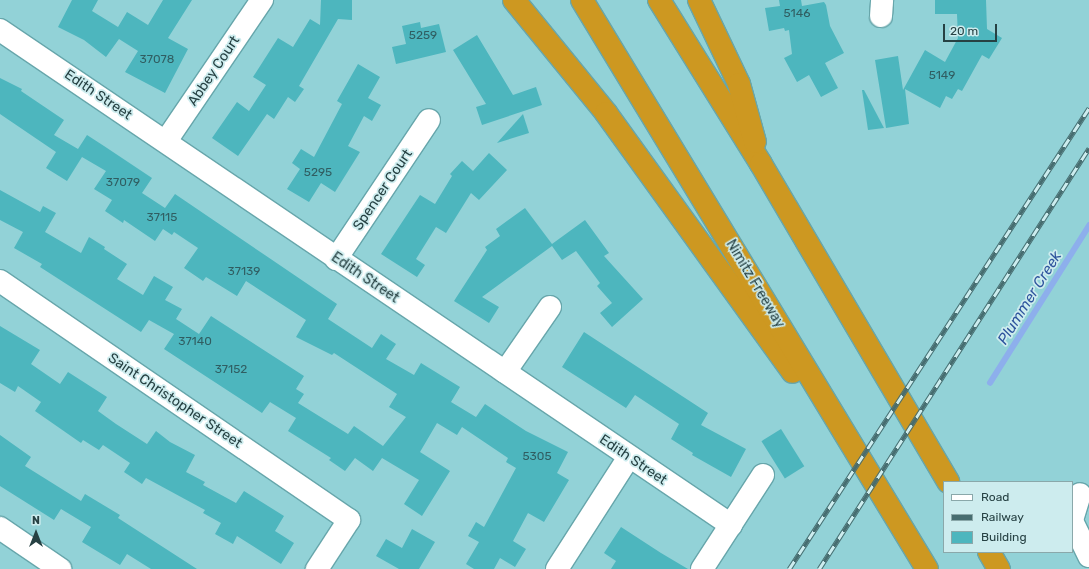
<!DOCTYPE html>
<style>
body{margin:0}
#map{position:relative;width:1089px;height:569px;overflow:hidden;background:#92d2d7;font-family:Rubik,sans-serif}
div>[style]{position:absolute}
.stream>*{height:5.5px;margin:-2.75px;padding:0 2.75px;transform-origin:2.75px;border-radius:2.75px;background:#8dafec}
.building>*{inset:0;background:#4db6be;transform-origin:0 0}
.roads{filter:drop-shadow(1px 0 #67a6ab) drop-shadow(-1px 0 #67a6ab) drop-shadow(0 1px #67a6ab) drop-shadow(0 -1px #67a6ab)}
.minor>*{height:22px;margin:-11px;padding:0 11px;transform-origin:11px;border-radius:11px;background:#fff}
.highway>*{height:22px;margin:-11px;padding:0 11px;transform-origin:11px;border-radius:11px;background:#cd9821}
.rail>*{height:4.5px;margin-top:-2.25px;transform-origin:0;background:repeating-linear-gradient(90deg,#cdecee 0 9px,#476d70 0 18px);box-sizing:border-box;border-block:1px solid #476d70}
span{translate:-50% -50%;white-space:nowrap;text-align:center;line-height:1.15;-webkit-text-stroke:3.5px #cdecee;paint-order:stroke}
.number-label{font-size:12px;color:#305e62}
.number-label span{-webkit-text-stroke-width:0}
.street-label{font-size:14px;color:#264143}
.water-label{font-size:15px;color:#2e549d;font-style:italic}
.legend{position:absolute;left:943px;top:481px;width:130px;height:72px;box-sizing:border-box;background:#cdecee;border:1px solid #8aa8aa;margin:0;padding:5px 7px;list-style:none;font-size:12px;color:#264143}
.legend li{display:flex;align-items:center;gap:8px;height:20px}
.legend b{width:20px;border:1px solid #8aa8aa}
.north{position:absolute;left:16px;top:513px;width:40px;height:40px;-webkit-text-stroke:3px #cdecee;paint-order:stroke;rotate:0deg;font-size:11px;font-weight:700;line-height:16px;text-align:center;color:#264143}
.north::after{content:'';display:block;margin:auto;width:14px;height:18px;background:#264143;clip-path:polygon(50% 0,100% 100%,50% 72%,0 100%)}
.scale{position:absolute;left:943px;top:24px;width:54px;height:18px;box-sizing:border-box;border:2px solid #264143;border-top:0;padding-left:5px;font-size:12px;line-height:14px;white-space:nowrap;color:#264143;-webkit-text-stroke:3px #cdecee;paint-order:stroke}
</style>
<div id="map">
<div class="stream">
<i style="left:990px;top:383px;width:186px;rotate:-57.8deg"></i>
</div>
<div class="building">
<i style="clip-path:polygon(72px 0,98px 0,92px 11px,118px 27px,127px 12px,148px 25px,163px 0,192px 0,168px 38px,188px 49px,165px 93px,125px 72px,138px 51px,119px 39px,106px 57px,84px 40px,58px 27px)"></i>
<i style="clip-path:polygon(321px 0,352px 0,352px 20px,338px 19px,299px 86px,304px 89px,295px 102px,288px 97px,274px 119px,267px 114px,238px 156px,212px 138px,237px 102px,249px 111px,266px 85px,253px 77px,278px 38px,293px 47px,310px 19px,320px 25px)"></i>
<i style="clip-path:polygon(779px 0,801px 0,802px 6px,824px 2px,826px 5px,830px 26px,844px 53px,825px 63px,838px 88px,821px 97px,809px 75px,797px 82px,784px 58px,792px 54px,789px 30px,785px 31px,784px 28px,769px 31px,765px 8px,780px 6px)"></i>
<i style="clip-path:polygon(935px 0,986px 0,987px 29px,1002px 38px,989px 59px,982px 55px,962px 91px,958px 89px,952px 99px,946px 96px,940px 108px,905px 89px,909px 124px,886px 128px,875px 60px,898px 56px,903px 90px,925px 50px,945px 62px,958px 38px,957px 14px,935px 14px)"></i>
<i style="clip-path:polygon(420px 22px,421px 28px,439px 24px,446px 52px,396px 64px,392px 47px,406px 44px,402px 26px)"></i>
<i style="clip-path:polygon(477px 35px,513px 95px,536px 87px,542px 105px,482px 125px,476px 107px,486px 104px,453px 50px)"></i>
<i style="clip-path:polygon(358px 64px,380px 77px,368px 98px,381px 105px,372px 121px,364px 116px,348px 146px,360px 152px,335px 192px,321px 183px,309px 202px,287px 189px,300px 169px,292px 163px,301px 149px,314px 157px,342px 104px,337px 101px)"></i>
<i style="clip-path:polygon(0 78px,22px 89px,21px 91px,64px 120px,54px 135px,78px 149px,87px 135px,104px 146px,152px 178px,142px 193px,165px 208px,175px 194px,337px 304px,328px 319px,372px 348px,381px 334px,396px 344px,386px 359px,414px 375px,421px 363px,460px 387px,451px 402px,476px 417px,485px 404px,526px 431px,568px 452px,557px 473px,569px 480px,544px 522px,528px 513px,513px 541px,526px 549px,515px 567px,500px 558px,494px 569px,474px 569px,466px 564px,479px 542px,468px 536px,476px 522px,484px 527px,516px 468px,506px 462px,508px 458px,462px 427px,457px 435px,437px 423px,420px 452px,450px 471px,422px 516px,404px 504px,419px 480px,382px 458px,373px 471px,355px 458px,345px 471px,329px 460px,331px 458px,288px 431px,296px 418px,270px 402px,262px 413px,164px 349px,174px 334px,149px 320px,141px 332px,40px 267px,42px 264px,14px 248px,23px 232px,0 220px,0 190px,40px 212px,43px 206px,56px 213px,45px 232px,81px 253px,89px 237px,105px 247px,104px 249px,127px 264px,117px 279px,143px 295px,154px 276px,173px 287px,165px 300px,182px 309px,176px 319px,199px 334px,211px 316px,304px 376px,296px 389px,304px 394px,298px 403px,348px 434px,354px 426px,383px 446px,406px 417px,389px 407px,397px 394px,334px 353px,332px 355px,296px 337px,306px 320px,246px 281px,237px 296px,206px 277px,203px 281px,184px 268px,198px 248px,174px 232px,172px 235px,163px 229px,155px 241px,124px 220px,123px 223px,105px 211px,112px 200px,94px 189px,106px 171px,82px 157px,67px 181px,46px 168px,56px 152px,0 114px)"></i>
<i style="clip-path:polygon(862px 90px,864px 90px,884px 128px,868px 130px)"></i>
<i style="clip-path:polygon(523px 114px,529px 133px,497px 143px)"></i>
<i style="clip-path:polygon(489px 153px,507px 170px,479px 200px,471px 193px,446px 233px,436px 227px,416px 259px,425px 265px,417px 277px,381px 254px,420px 195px,435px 204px,452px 176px,450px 174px,462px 161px,473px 171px)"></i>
<i style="clip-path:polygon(525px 208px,552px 244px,585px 220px,609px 253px,604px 256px,643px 299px,612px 327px,600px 313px,612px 303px,597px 286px,600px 283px,576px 251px,562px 260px,552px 246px,482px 297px,499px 307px,489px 323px,454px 301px,487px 250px,485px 247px,500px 236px,496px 229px)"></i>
<i style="clip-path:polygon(0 326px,40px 350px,31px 364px,60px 384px,68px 372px,107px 397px,98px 411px,116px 424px,147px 444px,156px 431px,170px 442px,195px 455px,186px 472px,205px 482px,203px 485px,236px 503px,244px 491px,284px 516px,275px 531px,294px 543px,281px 564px,237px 536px,233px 544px,215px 534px,221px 523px,203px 513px,205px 510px,146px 478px,142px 484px,124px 472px,130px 463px,103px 445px,99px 450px,83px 440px,81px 443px,35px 411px,41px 402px,18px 386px,15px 392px,0 383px)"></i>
<i style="clip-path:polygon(584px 332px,708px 413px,701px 425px,746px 449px,731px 477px,692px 455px,693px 453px,671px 439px,679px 424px,635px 395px,626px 408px,562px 367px)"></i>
<i style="left:781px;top:429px;width:44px;height:23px;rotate:58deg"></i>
<i style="clip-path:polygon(0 435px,31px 457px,25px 466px,81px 501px,85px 494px,120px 515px,118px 518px,197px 569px,151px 569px,127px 554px,120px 565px,82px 542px,91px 527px,61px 509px,54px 520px,0 486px)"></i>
<i style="clip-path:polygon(621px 527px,661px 553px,688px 569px,611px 569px,616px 561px,604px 553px)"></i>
<i style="clip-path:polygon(412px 529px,435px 542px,419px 569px,399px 569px,376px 556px,386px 539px,402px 548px)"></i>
</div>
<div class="roads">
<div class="minor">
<i style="left:881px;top:16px;width:16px;rotate:-86deg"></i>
<i style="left:0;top:30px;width:883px;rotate:34.1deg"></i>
<i style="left:166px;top:141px;width:171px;rotate:-55.8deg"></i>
<i style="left:336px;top:259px;width:167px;rotate:-56.2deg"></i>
<i style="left:0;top:281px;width:423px;rotate:34.4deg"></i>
<i style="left:349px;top:520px;width:59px;rotate:123.1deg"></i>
<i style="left:505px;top:372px;width:79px;rotate:-55.3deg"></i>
<i style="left:1072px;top:520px;width:27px;rotate:-73deg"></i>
<i style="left:1072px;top:521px;width:39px;rotate:64deg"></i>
<i style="left:0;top:528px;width:73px;rotate:34.3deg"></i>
<i style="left:557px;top:569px;width:133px;rotate:-57.3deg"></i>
<i style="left:702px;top:569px;width:112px;rotate:-57deg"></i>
</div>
<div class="highway">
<i style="left:514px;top:0;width:146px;rotate:50.8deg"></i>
<i style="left:606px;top:113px;width:319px;rotate:54.2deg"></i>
<i style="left:582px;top:0;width:665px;rotate:58.77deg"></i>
<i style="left:659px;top:0;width:193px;rotate:58.1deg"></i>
<i style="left:761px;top:164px;width:369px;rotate:59.5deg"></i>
<i style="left:699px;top:0;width:93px;rotate:64.5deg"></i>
<i style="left:739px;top:84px;width:60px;rotate:74.6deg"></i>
<i style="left:989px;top:552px;width:20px;rotate:60deg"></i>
</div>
</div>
<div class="rail">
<i style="left:789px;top:569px;width:550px;rotate:-56.95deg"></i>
<i style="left:819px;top:569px;width:500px;rotate:-57.33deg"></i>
</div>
<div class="number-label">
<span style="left:797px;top:14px">5146</span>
<span style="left:423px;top:36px">5259</span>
<span style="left:157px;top:60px">37078</span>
<span style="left:942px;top:76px">5149</span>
<span style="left:318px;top:173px">5295</span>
<span style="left:123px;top:183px">37079</span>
<span style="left:162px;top:218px">37115</span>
<span style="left:244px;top:272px">37139</span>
<span style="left:195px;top:342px">37140</span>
<span style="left:231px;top:370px">37152</span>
<span style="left:537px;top:457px">5305</span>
</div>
<div class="street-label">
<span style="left:214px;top:71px;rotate:-56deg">Abbey Court</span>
<span style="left:98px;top:95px;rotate:34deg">Edith Street</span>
<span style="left:383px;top:190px;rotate:-56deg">Spencer Court</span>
<span style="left:365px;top:278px;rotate:34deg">Edith Street</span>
<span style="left:755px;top:284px;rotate:59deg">Nimitz Freeway</span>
<span style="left:175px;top:401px;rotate:34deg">Saint Christopher Street</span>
<span style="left:633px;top:460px;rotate:34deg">Edith Street</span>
</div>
<div class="water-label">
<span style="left:1030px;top:298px;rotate:-58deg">Plummer Creek</span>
</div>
<ul class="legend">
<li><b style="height:5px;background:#fff"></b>Road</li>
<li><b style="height:5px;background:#476d70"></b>Railway</li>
<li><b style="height:11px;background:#4db6be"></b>Building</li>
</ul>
<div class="north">N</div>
<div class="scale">20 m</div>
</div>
